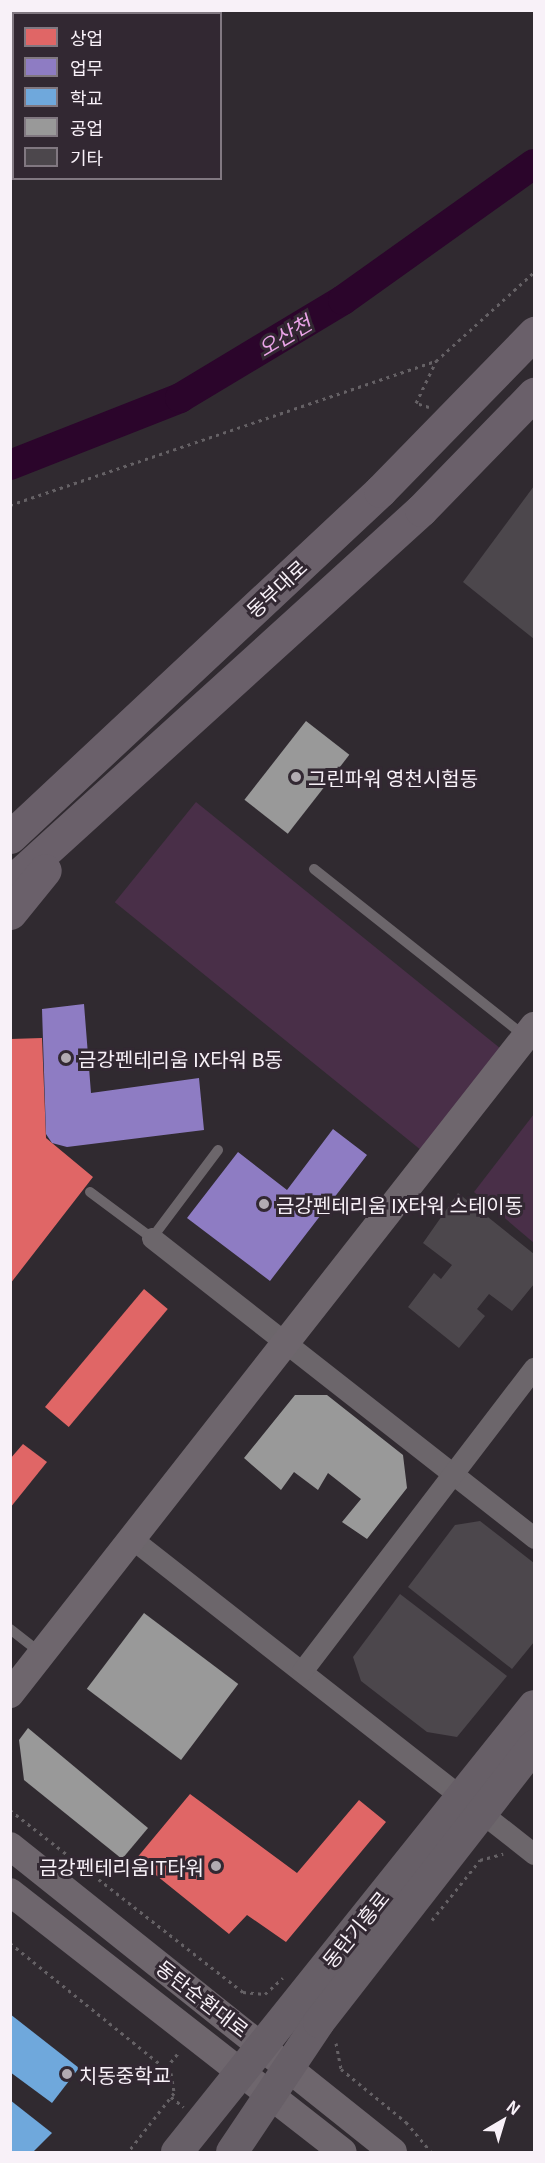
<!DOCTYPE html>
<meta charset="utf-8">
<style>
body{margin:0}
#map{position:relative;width:545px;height:2163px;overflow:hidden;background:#302a30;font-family:Georgia,"Noto Sans KR",serif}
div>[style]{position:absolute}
.green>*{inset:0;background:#492f48;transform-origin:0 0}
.shops>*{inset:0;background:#e06666;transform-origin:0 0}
.offices>*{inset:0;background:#8e7cc3}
.schools>*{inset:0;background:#6fa8dc}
.industry>*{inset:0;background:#999;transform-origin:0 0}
.river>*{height:30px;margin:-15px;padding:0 15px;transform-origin:15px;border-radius:15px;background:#2b052b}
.building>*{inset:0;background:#4c474c}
.path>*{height:3px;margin-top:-1.5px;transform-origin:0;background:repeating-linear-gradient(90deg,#656165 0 3px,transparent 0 7.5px)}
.lane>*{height:10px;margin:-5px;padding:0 5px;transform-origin:5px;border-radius:5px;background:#6c666b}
.street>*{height:21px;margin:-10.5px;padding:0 10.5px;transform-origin:10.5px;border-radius:10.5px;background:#6c666b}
.secondary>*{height:28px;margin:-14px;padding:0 14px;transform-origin:14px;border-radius:14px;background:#6e666d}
.primary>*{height:32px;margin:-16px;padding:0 16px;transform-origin:16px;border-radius:16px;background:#675f67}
.highway>*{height:33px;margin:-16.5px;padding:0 16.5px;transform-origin:16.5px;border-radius:16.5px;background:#6a606a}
.dots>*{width:16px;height:16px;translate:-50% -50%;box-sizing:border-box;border:3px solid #322832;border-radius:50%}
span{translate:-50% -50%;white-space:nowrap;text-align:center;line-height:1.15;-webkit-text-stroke:6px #322832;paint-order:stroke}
.street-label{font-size:20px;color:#f8f1f8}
.poi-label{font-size:20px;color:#f8f1f8}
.left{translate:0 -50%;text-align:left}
.right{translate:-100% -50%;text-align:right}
.water-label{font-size:21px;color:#eaa4e8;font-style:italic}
.frame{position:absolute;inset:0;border:12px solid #f8f1f8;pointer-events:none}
.legend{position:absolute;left:12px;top:12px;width:210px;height:168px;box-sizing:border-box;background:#322832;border:2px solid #817881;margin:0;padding:8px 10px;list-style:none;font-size:18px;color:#f8f1f8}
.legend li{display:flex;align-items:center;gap:12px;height:30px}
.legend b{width:30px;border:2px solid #817881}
.north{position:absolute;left:473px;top:2091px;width:60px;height:60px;-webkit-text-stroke:4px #322832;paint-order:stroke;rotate:38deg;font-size:16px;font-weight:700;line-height:24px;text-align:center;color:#f8f1f8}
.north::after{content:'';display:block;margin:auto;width:21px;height:27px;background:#f8f1f8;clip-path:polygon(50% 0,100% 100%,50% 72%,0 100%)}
</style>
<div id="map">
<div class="green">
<i style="left:196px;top:802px;width:397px;height:129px;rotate:39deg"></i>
<i style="clip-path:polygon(534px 1114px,534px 1243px,474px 1192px)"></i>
</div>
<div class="shops">
<i style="clip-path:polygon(42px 1038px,46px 1138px,93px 1177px,10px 1284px,10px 1039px)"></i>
<i style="left:337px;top:1138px;width:27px;height:34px;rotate:36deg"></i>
<i style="left:144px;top:1289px;width:31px;height:154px;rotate:40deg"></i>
<i style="clip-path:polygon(23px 1444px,47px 1462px,10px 1508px,10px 1459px)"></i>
<i style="clip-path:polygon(190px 1794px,297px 1873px,359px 1800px,386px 1822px,286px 1942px,247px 1915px,229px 1934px,136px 1859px)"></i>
</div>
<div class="offices">
<i style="clip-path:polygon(84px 1004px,91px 1093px,199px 1078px,204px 1130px,67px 1147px,52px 1143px,46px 1134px,42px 1009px)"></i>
<i style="clip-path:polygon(333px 1129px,367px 1155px,270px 1281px,187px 1218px,238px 1152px,287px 1190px)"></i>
</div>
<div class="schools">
<i style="clip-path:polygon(10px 2014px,79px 2068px,52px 2103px,10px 2072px)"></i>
<i style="clip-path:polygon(10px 2100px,52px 2133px,33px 2152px,10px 2152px)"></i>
</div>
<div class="industry">
<i style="left:306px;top:721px;width:55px;height:100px;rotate:38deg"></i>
<i style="clip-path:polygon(295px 1395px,327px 1395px,403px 1455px,407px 1488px,367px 1539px,342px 1522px,361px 1499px,328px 1473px,318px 1490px,294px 1472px,281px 1490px,244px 1458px)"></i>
<i style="left:144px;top:1613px;width:118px;height:95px;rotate:37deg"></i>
<i style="clip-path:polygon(28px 1728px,148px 1828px,122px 1859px,24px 1780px,19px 1740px)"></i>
</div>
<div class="river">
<i style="left:10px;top:465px;width:183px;rotate:-21.5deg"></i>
<i style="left:180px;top:398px;width:190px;rotate:-31deg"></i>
<i style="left:343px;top:300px;width:234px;rotate:-35.5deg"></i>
</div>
<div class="building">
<i style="clip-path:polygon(534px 486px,534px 639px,463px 582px)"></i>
<i style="clip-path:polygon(458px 1193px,534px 1254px,534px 1284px,512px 1311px,489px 1294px,477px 1309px,485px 1316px,459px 1348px,408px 1307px,434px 1273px,441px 1279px,452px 1265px,423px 1243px)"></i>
<i style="clip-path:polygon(480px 1521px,534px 1563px,534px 1642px,512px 1669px,408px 1587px,455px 1525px)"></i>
<i style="clip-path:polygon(400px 1594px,507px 1676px,457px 1737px,427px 1732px,361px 1681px,353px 1657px)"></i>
</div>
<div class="path">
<i style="left:429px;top:407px;width:14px;rotate:-163deg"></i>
<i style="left:416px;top:403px;width:47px;rotate:-64.5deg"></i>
<i style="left:436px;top:361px;width:132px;rotate:-42.2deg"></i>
<i style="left:10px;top:505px;width:450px;rotate:-18.7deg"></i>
<i style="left:10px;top:1810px;width:296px;rotate:38deg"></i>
<i style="left:243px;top:1992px;width:22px;rotate:5deg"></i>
<i style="left:265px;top:1994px;width:24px;rotate:-42deg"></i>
<i style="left:432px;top:1920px;width:77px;rotate:-51.3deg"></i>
<i style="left:480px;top:1860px;width:24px;rotate:-15deg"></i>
<i style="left:10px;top:1943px;width:207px;rotate:38.9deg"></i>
<i style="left:171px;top:2073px;width:20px;rotate:81deg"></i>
<i style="left:174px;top:2093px;width:75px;rotate:127.9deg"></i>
<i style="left:336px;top:2043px;width:26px;rotate:79deg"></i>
<i style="left:341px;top:2069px;width:84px;rotate:39.2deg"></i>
<i style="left:406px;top:2122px;width:39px;rotate:50deg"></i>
<i style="left:166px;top:2068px;width:19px;rotate:-51deg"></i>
<i style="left:171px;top:2097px;width:16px;rotate:38deg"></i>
</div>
<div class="lane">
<i style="left:314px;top:869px;width:269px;rotate:38.4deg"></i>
<i style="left:90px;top:1192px;width:77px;rotate:36.6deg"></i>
<i style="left:152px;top:1238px;width:110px;rotate:-53.1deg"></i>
<i style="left:10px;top:1629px;width:39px;rotate:38deg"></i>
</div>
<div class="street">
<i style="left:152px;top:1238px;width:486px;rotate:38.1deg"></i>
<i style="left:131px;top:1538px;width:512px;rotate:38.1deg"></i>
<i style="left:302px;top:1671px;width:382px;rotate:-52.6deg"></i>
</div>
<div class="secondary">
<i style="left:10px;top:1694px;width:849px;rotate:-51.89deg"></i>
<i style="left:10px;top:1846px;width:490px;rotate:38.6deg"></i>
<i style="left:10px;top:1892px;width:422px;rotate:38deg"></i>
</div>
<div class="primary">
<i style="left:177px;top:2152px;width:571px;rotate:-51.32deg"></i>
<i style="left:232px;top:2152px;width:156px;rotate:-56.2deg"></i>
<i style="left:319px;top:2022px;width:350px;rotate:-52.1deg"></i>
</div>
<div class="highway">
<i style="left:10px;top:837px;width:507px;rotate:-43.08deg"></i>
<i style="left:380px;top:491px;width:221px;rotate:-45.7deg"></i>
<i style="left:10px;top:883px;width:555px;rotate:-42.23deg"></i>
<i style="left:421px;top:510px;width:162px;rotate:-45.8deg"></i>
<i style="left:10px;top:913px;width:55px;rotate:-50.9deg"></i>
</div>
<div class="dots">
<i style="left:296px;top:777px;background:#b2abb2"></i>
<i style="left:66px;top:1058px;background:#b2abb2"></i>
<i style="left:264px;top:1204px;background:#b2abb2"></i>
<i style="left:216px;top:1866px;background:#b2abb2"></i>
<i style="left:67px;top:2074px;background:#b2abb2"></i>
</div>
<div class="street-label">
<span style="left:276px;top:588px;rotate:-43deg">동부대로</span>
<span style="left:355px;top:1929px;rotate:-51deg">동탄기흥로</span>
<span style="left:203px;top:1998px;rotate:38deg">동탄순환대로</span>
</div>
<div class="poi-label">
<span class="left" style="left:308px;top:777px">그린파워 영천시험동</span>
<span class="left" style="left:78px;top:1058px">금강펜테리움 IX타워 B동</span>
<span class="left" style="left:276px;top:1204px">금강펜테리움 IX타워 스테이동</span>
<span class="right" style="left:204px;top:1866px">금강펜테리움IT타워</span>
<span class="left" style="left:79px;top:2074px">치동중학교</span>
</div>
<div class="water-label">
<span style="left:284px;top:335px;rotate:-31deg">오산천</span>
</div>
<div class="frame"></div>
<ul class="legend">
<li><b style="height:16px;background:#e06666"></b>상업</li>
<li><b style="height:16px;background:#8e7cc3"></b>업무</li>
<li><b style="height:16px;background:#6fa8dc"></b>학교</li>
<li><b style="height:16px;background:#999"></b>공업</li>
<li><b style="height:16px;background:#4c474c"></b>기타</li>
</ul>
<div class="north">N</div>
</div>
